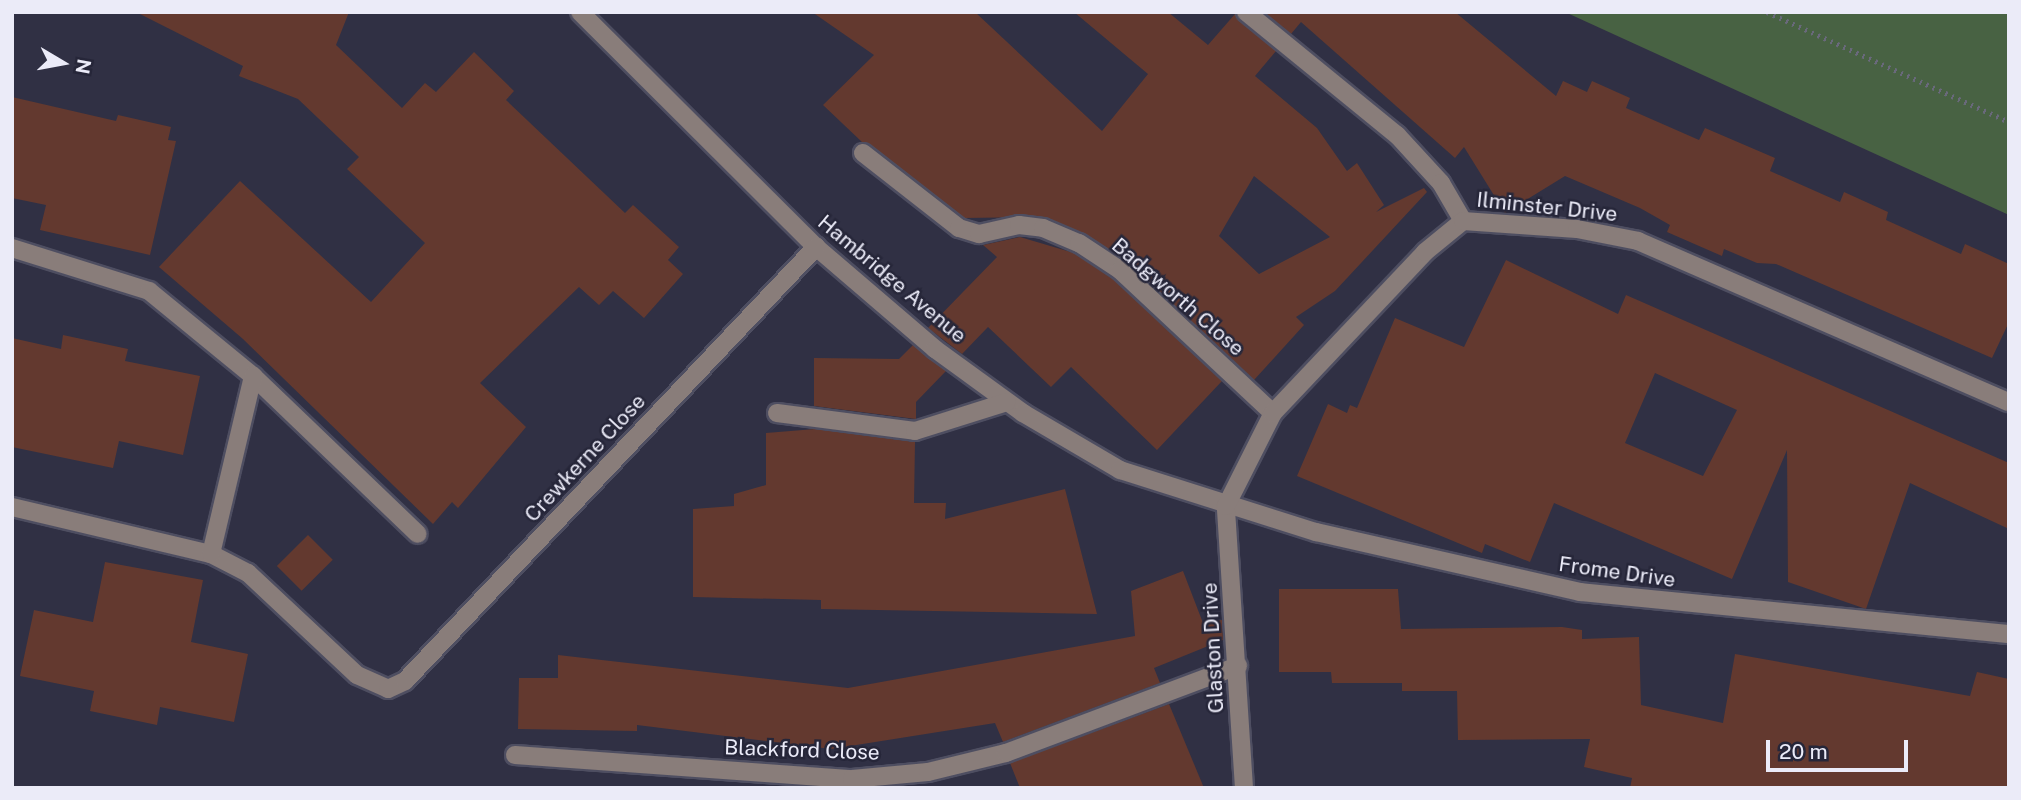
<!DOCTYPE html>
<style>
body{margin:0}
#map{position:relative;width:2021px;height:800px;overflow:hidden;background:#303044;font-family:"Public Sans",sans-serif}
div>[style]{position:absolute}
.green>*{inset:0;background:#486243}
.building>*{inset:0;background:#63392f;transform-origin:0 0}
.path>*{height:4.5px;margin-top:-2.25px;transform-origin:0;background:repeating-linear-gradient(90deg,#69697b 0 2px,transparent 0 7px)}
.roads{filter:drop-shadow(2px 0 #4e4e61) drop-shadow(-2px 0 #4e4e61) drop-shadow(0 2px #4e4e61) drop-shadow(0 -2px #4e4e61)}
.minor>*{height:18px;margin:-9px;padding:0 9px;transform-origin:9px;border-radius:9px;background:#897d7a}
span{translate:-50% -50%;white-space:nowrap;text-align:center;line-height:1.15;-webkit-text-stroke:5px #262639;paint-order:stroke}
.street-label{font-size:21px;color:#ebebf8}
.frame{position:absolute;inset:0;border:14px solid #ebebf8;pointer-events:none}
.north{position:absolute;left:28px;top:28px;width:70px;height:70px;-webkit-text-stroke:5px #262639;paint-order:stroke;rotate:100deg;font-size:19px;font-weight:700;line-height:28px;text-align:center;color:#ebebf8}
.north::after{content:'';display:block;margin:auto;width:24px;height:32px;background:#ebebf8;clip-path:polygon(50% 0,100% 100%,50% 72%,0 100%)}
.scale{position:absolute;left:1766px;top:740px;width:142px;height:32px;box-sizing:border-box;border:4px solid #ebebf8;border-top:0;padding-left:9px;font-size:21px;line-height:24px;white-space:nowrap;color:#ebebf8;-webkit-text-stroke:5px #262639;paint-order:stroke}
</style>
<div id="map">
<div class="green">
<i style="clip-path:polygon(1565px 12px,2009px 12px,2009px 215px)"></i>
</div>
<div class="building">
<i style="clip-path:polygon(136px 12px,349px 12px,336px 45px,402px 108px,425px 83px,436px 92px,474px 52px,514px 91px,506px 100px,625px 213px,633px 205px,679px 247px,668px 260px,683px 274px,644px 318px,613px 291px,599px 305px,579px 287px,480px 383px,526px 427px,458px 508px,452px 502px,433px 524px,243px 339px,159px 267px,240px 181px,371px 302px,425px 243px,347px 169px,359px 157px,298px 99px,239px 76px,243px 66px)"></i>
<i style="clip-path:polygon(evenodd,812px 12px,975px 12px,1102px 131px,1148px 74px,1074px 12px,1168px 12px,1208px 45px,1235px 14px,1276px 51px,1255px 76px,1317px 128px,1347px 171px,1357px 163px,1384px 205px,1376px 212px,1424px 188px,1427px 192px,1335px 291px,1296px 317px,1304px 325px,1254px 380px,1128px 262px,1085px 234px,1044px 217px,964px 218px,862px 142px,823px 105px,874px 55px,812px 12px,1254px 176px,1330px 237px,1259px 274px,1219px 236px,1254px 176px)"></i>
<i style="clip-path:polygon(1264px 12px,1455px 12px,1556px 96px,1563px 81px,1587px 92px,1592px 81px,1630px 98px,1626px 108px,1699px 140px,1705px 128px,1775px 158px,1770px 171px,1840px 202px,1844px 192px,1888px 212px,1886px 220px,1961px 254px,1965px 244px,2009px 264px,2009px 322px,1992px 358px,1776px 264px,1757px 263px,1724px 249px,1722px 256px,1667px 232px,1670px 225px,1640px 208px,1565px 176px,1505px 213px,1464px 147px,1455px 158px,1301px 22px,1291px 34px)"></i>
<i style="clip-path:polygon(12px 97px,116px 121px,118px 115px,171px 127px,168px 140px,176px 141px,150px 255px,40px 230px,46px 205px,12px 198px)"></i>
<i style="clip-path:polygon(1020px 237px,1074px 253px,1113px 279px,1222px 381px,1157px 450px,1071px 367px,1051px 387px,988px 327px,962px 354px,928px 328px,997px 257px,983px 245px)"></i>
<i style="clip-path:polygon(evenodd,1506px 260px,1618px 314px,1626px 295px,2009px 463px,2009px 529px,1910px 483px,1866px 609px,1788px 582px,1787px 450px,1732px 579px,1554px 503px,1530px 562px,1485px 544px,1482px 553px,1297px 476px,1328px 404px,1347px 413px,1350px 405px,1357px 408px,1395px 318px,1464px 347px,1506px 260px,1655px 373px,1737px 410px,1703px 476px,1625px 443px,1655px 373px)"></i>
<i style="clip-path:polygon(63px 335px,128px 349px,125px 361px,200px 376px,183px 455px,119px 441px,113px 468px,12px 447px,12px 338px,61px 349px)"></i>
<i style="clip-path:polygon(913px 345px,946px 371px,916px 402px,916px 419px,814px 406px,814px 358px,899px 359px)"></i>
<i style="clip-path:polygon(815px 429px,915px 442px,914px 503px,946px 503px,945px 519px,1065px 489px,1097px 614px,821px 609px,821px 600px,693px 597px,693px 509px,734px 506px,734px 494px,766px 485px,766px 433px)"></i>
<i style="left:308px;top:535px;width:35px;height:44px;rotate:45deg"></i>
<i style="clip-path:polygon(105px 562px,203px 580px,191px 642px,248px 654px,234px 722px,160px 707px,157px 725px,90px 711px,94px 691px,20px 676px,34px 610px,93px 622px)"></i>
<i style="clip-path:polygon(1183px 571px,1203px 623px,1222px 620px,1223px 640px,1154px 668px,1160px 683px,1003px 742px,995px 723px,831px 749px,637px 725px,637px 731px,518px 729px,519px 678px,558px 678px,558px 655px,848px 688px,1135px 636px,1131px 591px)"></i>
<i style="clip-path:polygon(1279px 589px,1398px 589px,1401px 629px,1562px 627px,1582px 630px,1582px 639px,1639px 637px,1641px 705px,1723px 723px,1735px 654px,1970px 696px,1977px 672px,2009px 679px,2009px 788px,1630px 788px,1632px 778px,1584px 767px,1590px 739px,1458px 740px,1457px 691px,1402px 691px,1402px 683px,1332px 683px,1331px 672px,1279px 672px)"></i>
<i style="clip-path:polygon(1169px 704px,1204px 788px,1020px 788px,1010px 763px)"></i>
</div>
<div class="path">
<i style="left:1767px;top:12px;width:266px;rotate:24.4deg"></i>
</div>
<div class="roads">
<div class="minor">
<i style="left:580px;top:12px;width:333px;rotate:44.9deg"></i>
<i style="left:816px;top:247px;width:157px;rotate:40.6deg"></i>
<i style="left:935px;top:349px;width:109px;rotate:36deg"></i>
<i style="left:1023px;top:413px;width:113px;rotate:30.4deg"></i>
<i style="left:1120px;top:470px;width:206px;rotate:17.6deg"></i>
<i style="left:1316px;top:532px;width:271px;rotate:12.8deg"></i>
<i style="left:1580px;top:592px;width:431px;rotate:5.6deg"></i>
<i style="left:1246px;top:12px;width:195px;rotate:39.2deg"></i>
<i style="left:1397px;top:135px;width:65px;rotate:47.5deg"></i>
<i style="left:1441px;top:183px;width:44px;rotate:59.9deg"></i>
<i style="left:863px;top:153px;width:122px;rotate:38deg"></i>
<i style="left:959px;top:228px;width:21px;rotate:17deg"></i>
<i style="left:979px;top:234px;width:41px;rotate:-12.7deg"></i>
<i style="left:1019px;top:225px;width:24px;rotate:7deg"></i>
<i style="left:1043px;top:228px;width:39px;rotate:23deg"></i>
<i style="left:1079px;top:243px;width:49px;rotate:33.4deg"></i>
<i style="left:1120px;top:270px;width:209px;rotate:43.1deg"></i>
<i style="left:12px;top:248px;width:144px;rotate:17.4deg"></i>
<i style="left:149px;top:291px;width:134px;rotate:39.3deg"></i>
<i style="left:253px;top:376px;width:228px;rotate:43.8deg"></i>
<i style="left:777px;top:413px;width:139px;rotate:7.4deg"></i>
<i style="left:915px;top:431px;width:96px;rotate:-17.5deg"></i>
<i style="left:12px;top:507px;width:204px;rotate:13.3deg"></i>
<i style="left:211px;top:554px;width:42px;rotate:27.2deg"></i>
<i style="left:248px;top:573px;width:149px;rotate:43.1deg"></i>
<i style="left:357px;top:675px;width:34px;rotate:24deg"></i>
<i style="left:388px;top:689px;width:19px;rotate:-25deg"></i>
<i style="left:405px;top:681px;width:598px;rotate:-46.56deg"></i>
<i style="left:211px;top:554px;width:183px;rotate:-76.7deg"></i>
<i style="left:515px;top:755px;width:338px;rotate:4.1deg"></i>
<i style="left:852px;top:779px;width:76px;rotate:-5.3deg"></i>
<i style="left:928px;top:772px;width:80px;rotate:-13.7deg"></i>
<i style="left:1006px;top:753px;width:248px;rotate:-20.6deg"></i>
<i style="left:1244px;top:788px;width:283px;rotate:-93.7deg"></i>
<i style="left:1226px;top:506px;width:104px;rotate:-63.2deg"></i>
<i style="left:1273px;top:413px;width:221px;rotate:-46.6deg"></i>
<i style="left:1425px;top:252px;width:49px;rotate:-39.2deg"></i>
<i style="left:1463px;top:221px;width:114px;rotate:4deg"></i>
<i style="left:1577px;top:229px;width:62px;rotate:11.1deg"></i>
<i style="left:1638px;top:241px;width:404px;rotate:23.5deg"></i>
</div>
</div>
<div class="street-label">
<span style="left:1547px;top:207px;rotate:6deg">Ilminster Drive</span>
<span style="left:892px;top:279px;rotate:40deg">Hambridge Avenue</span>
<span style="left:1178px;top:297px;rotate:41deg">Badgworth Close</span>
<span style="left:585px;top:458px;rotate:-47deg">Crewkerne Close</span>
<span style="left:1617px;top:572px;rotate:8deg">Frome Drive</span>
<span style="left:1213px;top:648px;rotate:-93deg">Glaston Drive</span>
<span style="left:802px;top:750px;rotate:2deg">Blackford Close</span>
</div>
<div class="frame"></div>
<div class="north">N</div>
<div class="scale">20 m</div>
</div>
